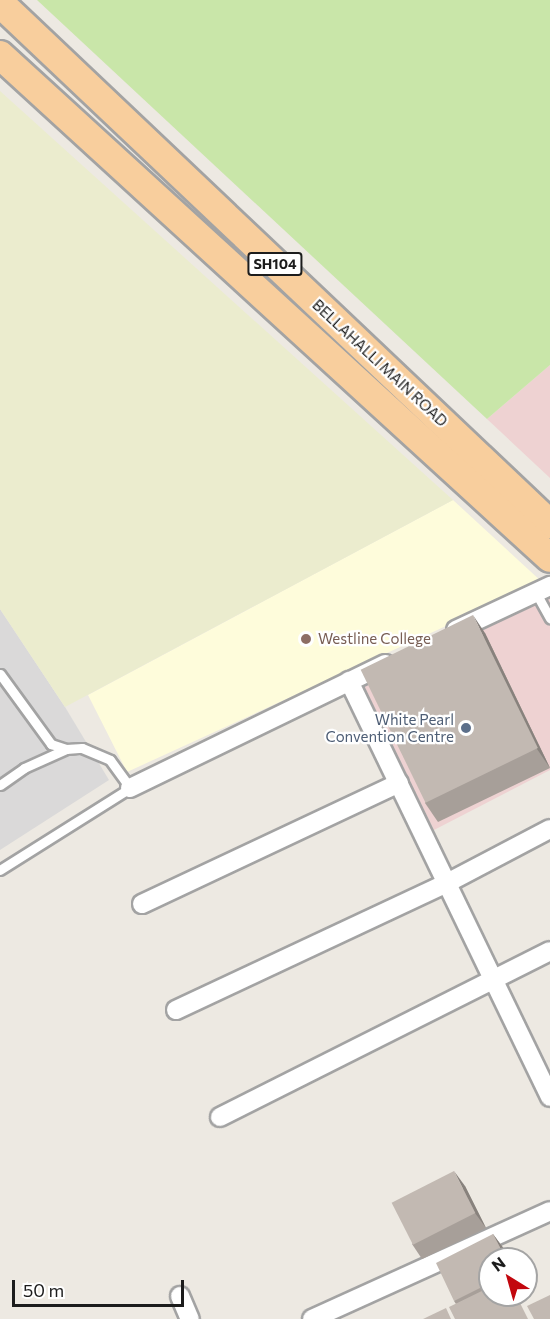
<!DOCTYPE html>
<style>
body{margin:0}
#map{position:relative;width:550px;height:1319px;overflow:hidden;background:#ede9e2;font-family:Commissioner,sans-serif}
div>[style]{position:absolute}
.residential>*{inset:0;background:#dad9d9}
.commercial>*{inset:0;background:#eed2d2}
.education>*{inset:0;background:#fefcdb}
.farmland>*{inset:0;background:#ebecce}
.grass>*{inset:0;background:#c9e6a9}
.roads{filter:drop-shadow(2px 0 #a3a3a3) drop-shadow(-2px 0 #a3a3a3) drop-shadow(0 2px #a3a3a3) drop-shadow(0 -2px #a3a3a3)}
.lane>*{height:9px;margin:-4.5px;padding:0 4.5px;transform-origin:4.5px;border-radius:4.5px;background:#fff}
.street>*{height:18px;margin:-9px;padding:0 9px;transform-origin:9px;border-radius:9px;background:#fff}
.primary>*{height:28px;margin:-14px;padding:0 14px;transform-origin:14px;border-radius:14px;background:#f8ce9d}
.wall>*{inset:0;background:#a79f99}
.shaded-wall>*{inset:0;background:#88827d;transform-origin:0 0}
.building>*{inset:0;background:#c2b9b2;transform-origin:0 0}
.dots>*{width:16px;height:16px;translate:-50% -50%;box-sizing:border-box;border:3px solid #fff;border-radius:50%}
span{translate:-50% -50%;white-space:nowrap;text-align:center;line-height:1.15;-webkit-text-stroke:4.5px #fff;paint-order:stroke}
.shield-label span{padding:2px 4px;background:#fff;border:2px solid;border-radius:4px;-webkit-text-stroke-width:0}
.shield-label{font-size:14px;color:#1c1c1c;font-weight:700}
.street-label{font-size:15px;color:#1c1c1c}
.education-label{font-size:15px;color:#785e54}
.left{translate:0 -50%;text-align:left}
.service-label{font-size:15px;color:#4e5e75}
.right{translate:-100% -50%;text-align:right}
.north{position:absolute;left:478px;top:1247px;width:60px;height:60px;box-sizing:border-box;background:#fff;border:2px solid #a4a4a4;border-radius:50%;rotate:323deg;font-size:16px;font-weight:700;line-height:24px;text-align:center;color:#1c1c1c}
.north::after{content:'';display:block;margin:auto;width:21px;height:27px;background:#c2070e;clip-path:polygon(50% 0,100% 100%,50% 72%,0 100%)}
.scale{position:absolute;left:12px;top:1280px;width:172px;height:27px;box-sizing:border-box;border:3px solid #1c1c1c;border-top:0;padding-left:8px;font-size:18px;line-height:21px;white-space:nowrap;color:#1c1c1c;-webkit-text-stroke:4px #fff;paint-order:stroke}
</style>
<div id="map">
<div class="residential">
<i style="clip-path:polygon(0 609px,65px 707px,109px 780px,0 850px)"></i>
</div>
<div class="commercial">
<i style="clip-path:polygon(550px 365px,550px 478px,487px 419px)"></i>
<i style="clip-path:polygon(550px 597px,550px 770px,434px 830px,362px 686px)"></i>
</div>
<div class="education">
<i style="clip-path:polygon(453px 500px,542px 582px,127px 772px,88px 695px)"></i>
</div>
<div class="farmland">
<i style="clip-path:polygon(0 91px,453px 500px,65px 707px,0 609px)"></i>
</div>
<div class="grass">
<i style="clip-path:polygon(37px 0,550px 0,550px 365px,487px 419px)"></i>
</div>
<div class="roads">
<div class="lane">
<i style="left:536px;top:593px;width:29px;rotate:61deg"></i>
<i style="left:0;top:674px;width:87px;rotate:53.9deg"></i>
<i style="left:51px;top:744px;width:16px;rotate:18deg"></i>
<i style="left:0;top:785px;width:29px;rotate:-35deg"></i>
<i style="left:24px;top:768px;width:46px;rotate:-24.3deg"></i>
<i style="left:66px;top:749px;width:16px;rotate:-4deg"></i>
<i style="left:82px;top:748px;width:30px;rotate:23deg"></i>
<i style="left:110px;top:760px;width:34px;rotate:54deg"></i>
<i style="left:130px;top:788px;width:154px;rotate:147.8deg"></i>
</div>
<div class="street">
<i style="left:456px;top:630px;width:104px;rotate:-25.1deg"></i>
<i style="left:349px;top:681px;width:462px;rotate:64.2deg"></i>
<i style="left:130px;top:788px;width:284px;rotate:-25.9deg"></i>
<i style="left:142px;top:904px;width:284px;rotate:-25.2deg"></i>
<i style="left:176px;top:1010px;width:299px;rotate:-25.1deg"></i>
<i style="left:447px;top:883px;width:116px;rotate:-27.7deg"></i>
<i style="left:220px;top:1117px;width:369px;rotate:-26.7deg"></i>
<i style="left:180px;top:1296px;width:25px;rotate:67deg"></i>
<i style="left:312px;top:1319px;width:261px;rotate:-24.4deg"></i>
</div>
<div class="primary">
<i style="left:0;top:3px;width:758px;rotate:43.45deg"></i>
<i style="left:0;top:55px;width:745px;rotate:42.44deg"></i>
</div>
</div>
<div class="wall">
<i style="clip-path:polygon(485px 633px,550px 768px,438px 822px,425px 803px)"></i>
<i style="clip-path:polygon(465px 1186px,486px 1228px,422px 1259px,412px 1244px)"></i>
<i style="clip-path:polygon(493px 1234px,504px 1249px,509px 1259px,490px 1259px,490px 1295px,456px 1304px,454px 1301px)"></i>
</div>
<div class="shaded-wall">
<i style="clip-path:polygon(473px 615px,485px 633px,550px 768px,537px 749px)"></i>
<i style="clip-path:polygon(454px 1171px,465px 1186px,486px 1228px,475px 1213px)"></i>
<i style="clip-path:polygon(493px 1234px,504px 1249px,509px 1259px,506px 1259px)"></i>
<i style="left:516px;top:1295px;width:3px;height:27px"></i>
</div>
<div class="building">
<i style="left:473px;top:615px;width:148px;height:125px;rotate:64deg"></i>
<i style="left:454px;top:1171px;width:47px;height:70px;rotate:63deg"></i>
<i style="clip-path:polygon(493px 1234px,506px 1259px,490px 1259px,490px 1283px,454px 1301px,436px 1263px)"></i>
<i style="clip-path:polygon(490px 1287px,490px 1295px,516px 1295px,528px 1319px,455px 1319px,449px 1307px)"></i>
<i style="clip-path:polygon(550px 1295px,550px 1319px,534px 1319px,527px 1306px)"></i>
<i style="clip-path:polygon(446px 1308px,451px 1319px,423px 1319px)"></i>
</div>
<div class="dots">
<i style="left:306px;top:639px;background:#8d6e63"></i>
<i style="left:466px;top:728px;background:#5c6f8a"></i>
</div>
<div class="shield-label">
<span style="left:275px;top:264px">SH104</span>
</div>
<div class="street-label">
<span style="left:380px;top:363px;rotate:43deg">BELLAHALLI MAIN ROAD</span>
</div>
<div class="education-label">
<span class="left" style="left:318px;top:639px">Westline College</span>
</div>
<div class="service-label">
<span class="right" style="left:454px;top:728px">White Pearl<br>Convention Centre</span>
</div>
<div class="north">N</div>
<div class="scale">50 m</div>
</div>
